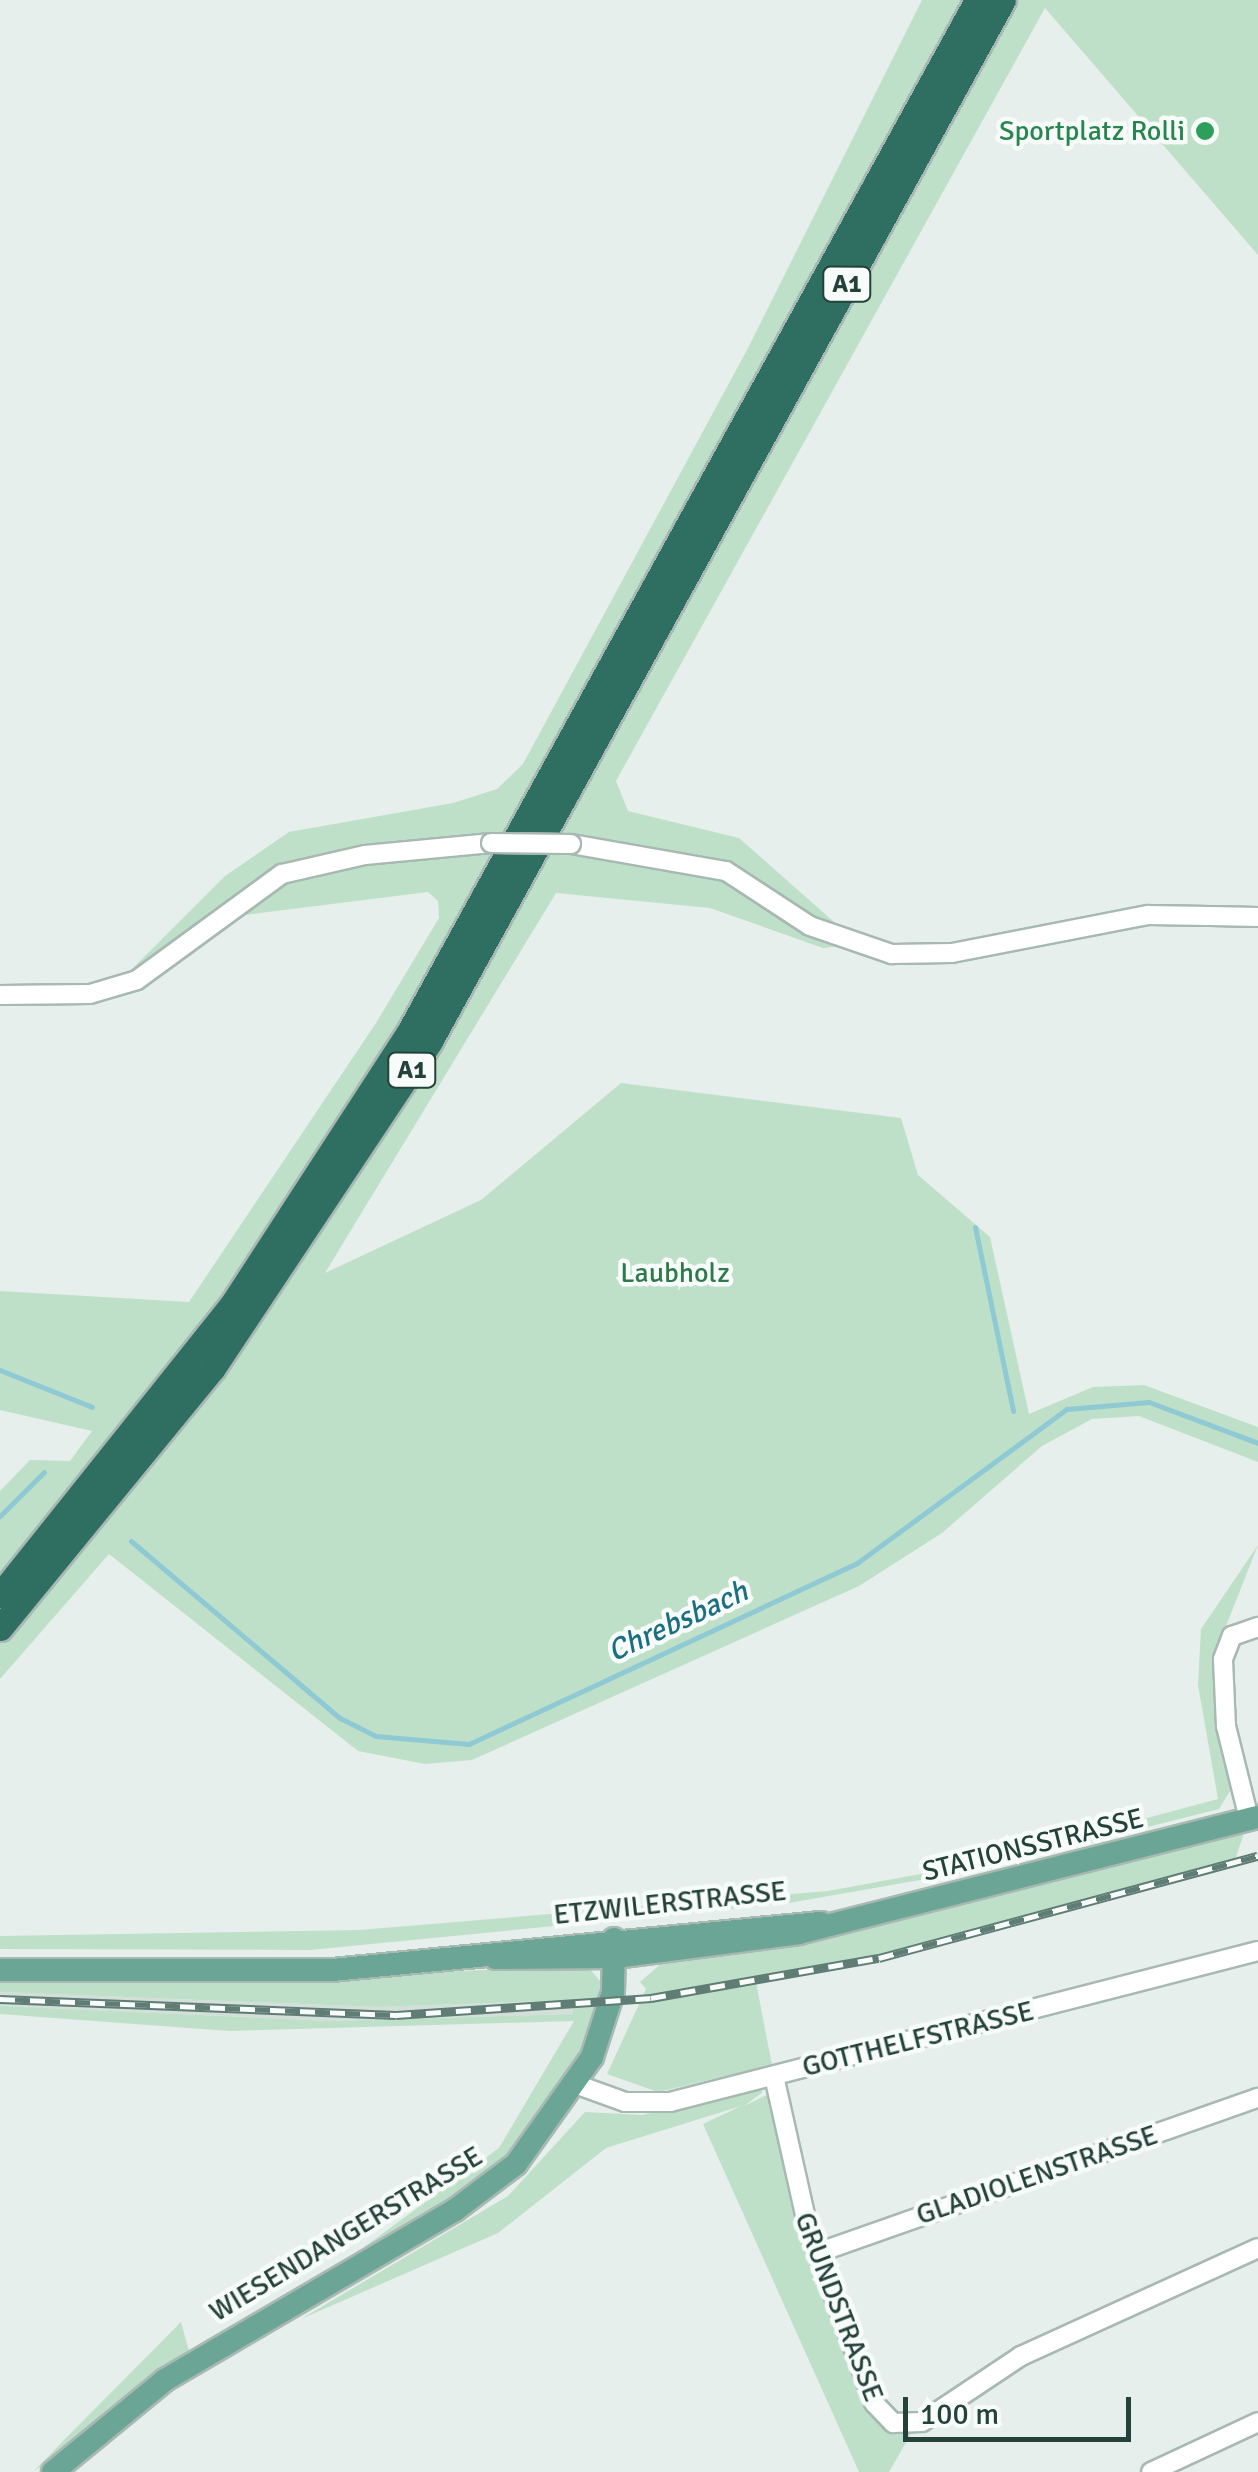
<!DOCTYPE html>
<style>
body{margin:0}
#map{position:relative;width:1258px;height:2472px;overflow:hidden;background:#e6efeb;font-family:Signika,sans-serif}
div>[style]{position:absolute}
.built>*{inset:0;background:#d4dfda}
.green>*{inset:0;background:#bfe0c8}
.stream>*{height:5px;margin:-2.5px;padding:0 2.5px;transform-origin:2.5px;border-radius:2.5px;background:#8ec9d4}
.roads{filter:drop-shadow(2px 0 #a8b8b2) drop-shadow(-2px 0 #a8b8b2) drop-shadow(0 2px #a8b8b2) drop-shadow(0 -2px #a8b8b2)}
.minor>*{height:18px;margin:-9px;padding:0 9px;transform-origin:9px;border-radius:9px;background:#fff}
.major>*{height:22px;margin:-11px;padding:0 11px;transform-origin:11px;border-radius:11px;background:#6aa596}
.highway>*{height:25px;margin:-12.5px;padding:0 12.5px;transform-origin:12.5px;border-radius:12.5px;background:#2f6f62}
.rail>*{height:9px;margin-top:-4.5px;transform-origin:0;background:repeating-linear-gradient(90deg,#f7fbf9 0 15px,#5f7d75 0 30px);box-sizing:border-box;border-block:2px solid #5f7d75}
.bridges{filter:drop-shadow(2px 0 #a8b8b2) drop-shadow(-2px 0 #a8b8b2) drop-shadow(0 2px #a8b8b2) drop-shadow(0 -2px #a8b8b2)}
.minor-bridge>*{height:18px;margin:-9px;padding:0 9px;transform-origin:9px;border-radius:9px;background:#fff}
.dots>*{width:28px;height:28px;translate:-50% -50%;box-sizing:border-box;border:5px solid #f7fbf9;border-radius:50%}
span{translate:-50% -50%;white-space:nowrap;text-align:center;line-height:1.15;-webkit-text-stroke:9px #f7fbf9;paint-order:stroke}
.shield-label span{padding:2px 8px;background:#f7fbf9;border:2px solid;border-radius:8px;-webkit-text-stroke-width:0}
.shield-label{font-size:25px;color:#24423a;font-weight:700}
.leisure-label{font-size:28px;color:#27864d}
.right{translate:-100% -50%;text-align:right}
.park-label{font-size:28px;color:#2d7a4b}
.street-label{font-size:28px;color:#24423a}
.water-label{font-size:30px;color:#1c6f80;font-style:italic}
.scale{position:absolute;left:903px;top:2397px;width:228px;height:45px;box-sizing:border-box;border:5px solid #24423a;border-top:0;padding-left:12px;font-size:30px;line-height:35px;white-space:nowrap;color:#24423a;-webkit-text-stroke:8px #f7fbf9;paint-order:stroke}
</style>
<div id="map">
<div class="built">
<i style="clip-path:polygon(0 1992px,377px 2007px,573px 2000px,574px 2014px,332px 2021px,0 2006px)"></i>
</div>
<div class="green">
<i style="clip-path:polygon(922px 0,1258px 0,1258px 255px,1045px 8px,616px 781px,628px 811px,739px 838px,859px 944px,823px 948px,710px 908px,556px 893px,325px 1273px,481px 1200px,621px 1083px,901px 1118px,918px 1175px,990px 1237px,1029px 1414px,1093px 1387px,1144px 1385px,1258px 1427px,1258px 1462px,1139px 1416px,1092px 1419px,1042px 1446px,942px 1533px,859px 1586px,472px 1760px,425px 1764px,358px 1751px,109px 1554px,0 1679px,0 1491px,30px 1460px,70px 1461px,92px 1431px,0 1410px,0 1291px,189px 1302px,376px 1023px,439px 918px,438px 901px,428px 892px,237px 916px,155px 980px,101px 1000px,225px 876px,289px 832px,453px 803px,497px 789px,523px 764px,747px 350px)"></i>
<i style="clip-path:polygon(1258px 1545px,1215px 1654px,1218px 1733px,1233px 1786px,1219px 1809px,977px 1870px,789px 1903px,310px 1950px,0 1949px,0 1936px,359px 1930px,828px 1891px,975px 1864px,1218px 1799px,1198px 1685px,1201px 1629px)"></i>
<i style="clip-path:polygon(1244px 1833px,1235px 1860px,916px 1949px,756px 1982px,772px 2065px,658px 2092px,607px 2074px,646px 1989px,640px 1982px,671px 1955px,886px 1921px)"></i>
<i style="clip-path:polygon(586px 1965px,602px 1983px,584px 2047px,495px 2174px,311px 2286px,499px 2148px,574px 2021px,229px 2031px,0 2014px,0 2006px,332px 2021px,573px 2014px,573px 2000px,377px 2007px,0 1992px,0 1977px,235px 1982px)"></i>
<i style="clip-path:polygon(756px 2087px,763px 2092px,744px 2106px,777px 2090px,793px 2176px,873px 2403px,916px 2425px,889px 2472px,859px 2472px,703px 2124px,741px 2106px,606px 2148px,498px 2233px,301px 2319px,508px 2196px,585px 2112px,642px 2115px)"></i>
<i style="clip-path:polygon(181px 2322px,190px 2355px,33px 2472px,66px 2438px)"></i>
</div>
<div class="stream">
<i style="left:975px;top:1227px;width:188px;rotate:78.3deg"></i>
<i style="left:0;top:1370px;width:99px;rotate:21.9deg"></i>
<i style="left:0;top:1516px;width:62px;rotate:-45deg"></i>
<i style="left:131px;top:1541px;width:274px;rotate:40.3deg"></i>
<i style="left:340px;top:1718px;width:40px;rotate:26.6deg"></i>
<i style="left:376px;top:1736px;width:93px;rotate:4.9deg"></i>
<i style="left:469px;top:1744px;width:428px;rotate:-25deg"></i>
<i style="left:857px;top:1563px;width:260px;rotate:-36.3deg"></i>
<i style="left:1067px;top:1409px;width:82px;rotate:-4.9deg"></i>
<i style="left:1149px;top:1402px;width:116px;rotate:20.6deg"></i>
</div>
<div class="roads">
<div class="minor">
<i style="left:571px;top:844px;width:157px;rotate:9.9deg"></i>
<i style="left:726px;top:871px;width:100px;rotate:33.2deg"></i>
<i style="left:810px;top:926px;width:87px;rotate:18.9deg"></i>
<i style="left:892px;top:954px;width:60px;rotate:-1deg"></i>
<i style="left:952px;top:953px;width:200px;rotate:-11deg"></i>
<i style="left:1148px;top:915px;width:110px;rotate:1deg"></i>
<i style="left:0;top:995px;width:90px;rotate:-0.6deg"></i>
<i style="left:90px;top:994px;width:49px;rotate:-16.6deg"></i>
<i style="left:137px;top:980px;width:180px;rotate:-36.2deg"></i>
<i style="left:282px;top:874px;width:85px;rotate:-12.9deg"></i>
<i style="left:365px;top:855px;width:127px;rotate:-5.4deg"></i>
<i style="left:1249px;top:1819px;width:96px;rotate:-103.9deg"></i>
<i style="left:1226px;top:1726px;width:67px;rotate:-92.6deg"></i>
<i style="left:1223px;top:1659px;width:25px;rotate:-69deg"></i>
<i style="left:1232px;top:1636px;width:28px;rotate:-19deg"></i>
<i style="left:774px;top:2076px;width:156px;rotate:77.4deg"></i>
<i style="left:808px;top:2228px;width:187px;rotate:69.3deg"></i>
<i style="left:874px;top:2403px;width:28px;rotate:46deg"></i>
<i style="left:893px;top:2423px;width:29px;rotate:-2deg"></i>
<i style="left:922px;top:2422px;width:119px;rotate:-33.7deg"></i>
<i style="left:1021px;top:2356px;width:260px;rotate:-24.5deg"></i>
<i style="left:578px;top:2085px;width:50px;rotate:19.9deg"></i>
<i style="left:625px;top:2102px;width:45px"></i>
<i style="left:670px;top:2102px;width:607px;rotate:-14.4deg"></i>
<i style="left:817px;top:2253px;width:467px;rotate:-19.4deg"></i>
<i style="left:1151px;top:2472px;width:118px;rotate:-25deg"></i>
</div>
<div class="major">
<i style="left:495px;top:1958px;width:120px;rotate:-0.5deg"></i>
<i style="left:615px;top:1957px;width:186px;rotate:-7.4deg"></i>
<i style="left:799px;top:1933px;width:473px;rotate:-14.2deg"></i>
<i style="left:0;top:1970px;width:332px"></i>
<i style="left:332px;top:1970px;width:491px;rotate:-5.5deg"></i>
<i style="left:53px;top:2472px;width:145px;rotate:-39.4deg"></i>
<i style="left:165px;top:2380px;width:336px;rotate:-30.4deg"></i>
<i style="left:455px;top:2210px;width:76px;rotate:-37deg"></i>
<i style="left:516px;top:2164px;width:131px;rotate:-54.6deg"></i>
<i style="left:592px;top:2057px;width:68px;rotate:-72.1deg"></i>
<i style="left:613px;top:1992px;width:53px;rotate:-88.9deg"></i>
</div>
<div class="highway">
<i style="left:0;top:1595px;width:374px;rotate:-51.4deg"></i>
<i style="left:233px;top:1303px;width:323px;rotate:-57deg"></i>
<i style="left:409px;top:1032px;width:1178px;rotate:-61.17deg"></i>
<i style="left:0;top:1628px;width:336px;rotate:-50.7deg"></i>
<i style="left:213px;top:1368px;width:392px;rotate:-56.4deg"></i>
<i style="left:430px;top:1041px;width:1188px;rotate:-61.17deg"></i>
</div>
</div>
<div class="rail">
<i style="left:0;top:1999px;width:396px;rotate:2.3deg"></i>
<i style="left:396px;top:2015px;width:256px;rotate:-3.8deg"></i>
<i style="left:651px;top:1998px;width:231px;rotate:-10deg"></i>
<i style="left:879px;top:1958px;width:392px;rotate:-15.1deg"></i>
</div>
<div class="bridges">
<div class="minor-bridge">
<i style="left:491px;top:843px;width:80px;rotate:0.7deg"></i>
</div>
</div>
<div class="dots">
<i style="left:1205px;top:131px;background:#2e9e5b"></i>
</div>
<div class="shield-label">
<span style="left:847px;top:284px">A1</span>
<span style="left:412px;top:1070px">A1</span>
</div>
<div class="leisure-label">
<span class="right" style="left:1185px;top:131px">Sportplatz Rolli</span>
</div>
<div class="park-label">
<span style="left:675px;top:1273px">Laubholz</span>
</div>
<div class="street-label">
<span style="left:1033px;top:1845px;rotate:-14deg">STATIONSSTRASSE</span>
<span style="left:670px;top:1903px;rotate:-6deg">ETZWILERSTRASSE</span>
<span style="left:918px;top:2039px;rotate:-14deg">GOTTHELFSTRASSE</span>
<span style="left:1037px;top:2175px;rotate:-19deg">GLADIOLENSTRASSE</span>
<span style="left:346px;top:2234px;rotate:-31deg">WIESENDANGERSTRASSE</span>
<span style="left:839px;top:2307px;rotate:69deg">GRUNDSTRASSE</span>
</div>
<div class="water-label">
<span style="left:678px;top:1622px;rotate:-25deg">Chrebsbach</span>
</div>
<div class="scale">100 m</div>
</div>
